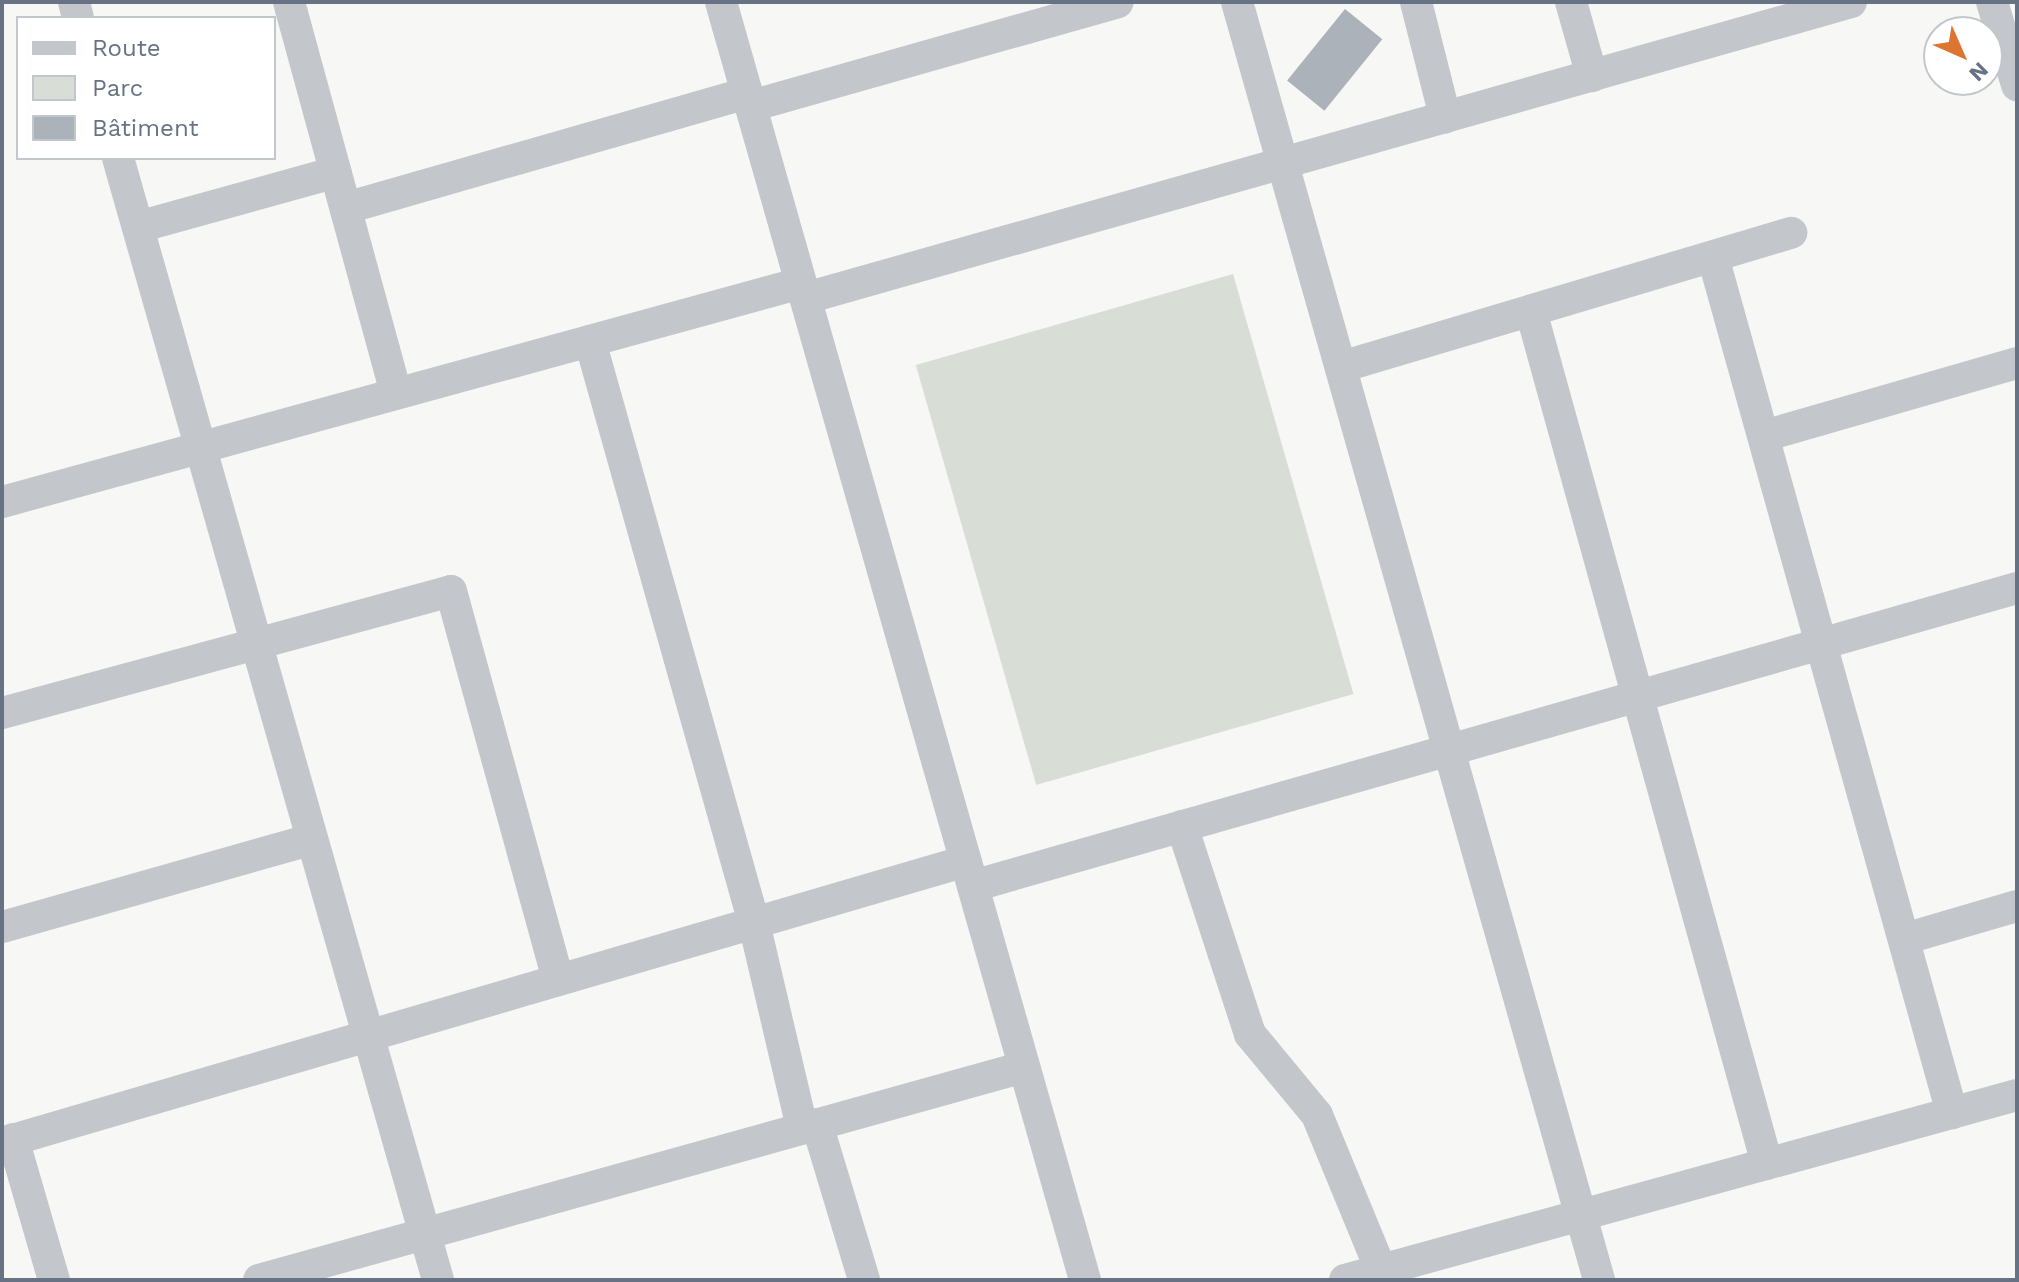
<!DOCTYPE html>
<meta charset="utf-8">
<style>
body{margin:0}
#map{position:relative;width:2019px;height:1282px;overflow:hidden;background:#f7f7f5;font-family:"Work Sans",sans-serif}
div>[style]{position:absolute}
.green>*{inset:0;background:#d8ded6;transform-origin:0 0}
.building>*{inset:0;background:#acb2b9;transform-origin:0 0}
.minor>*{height:32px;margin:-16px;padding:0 16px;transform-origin:16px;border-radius:16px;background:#c3c6ca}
span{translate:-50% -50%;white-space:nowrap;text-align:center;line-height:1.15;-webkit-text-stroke:8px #fff;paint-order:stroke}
.frame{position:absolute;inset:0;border:4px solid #677385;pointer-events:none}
.legend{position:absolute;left:16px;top:16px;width:260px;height:144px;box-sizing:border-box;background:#fff;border:2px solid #c2c7ce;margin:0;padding:10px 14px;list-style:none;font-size:24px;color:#677385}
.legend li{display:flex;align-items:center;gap:16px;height:40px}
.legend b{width:40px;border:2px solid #c2c7ce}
.north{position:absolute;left:1923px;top:16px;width:80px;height:80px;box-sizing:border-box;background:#fff;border:2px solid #c2c7ce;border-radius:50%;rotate:135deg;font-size:22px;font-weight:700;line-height:32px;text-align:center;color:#677385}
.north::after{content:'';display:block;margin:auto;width:28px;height:36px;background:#dd742f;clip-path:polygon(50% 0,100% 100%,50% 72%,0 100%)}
</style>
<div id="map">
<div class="green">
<i style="left:1233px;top:274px;width:437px;height:330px;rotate:74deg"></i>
</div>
<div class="building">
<i style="left:1345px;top:9px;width:48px;height:92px;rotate:39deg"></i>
</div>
<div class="minor">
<i style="left:74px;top:2px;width:16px;rotate:76deg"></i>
<i style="left:289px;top:2px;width:406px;rotate:74.7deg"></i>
<i style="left:721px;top:2px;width:1329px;rotate:74.1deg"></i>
<i style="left:1237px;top:2px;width:1328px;rotate:74.18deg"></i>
<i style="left:1416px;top:2px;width:119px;rotate:75.8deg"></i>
<i style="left:1571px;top:2px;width:77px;rotate:74.2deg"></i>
<i style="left:1992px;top:2px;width:87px;rotate:73.2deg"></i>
<i style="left:751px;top:106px;width:381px;rotate:-15.8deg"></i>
<i style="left:118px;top:158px;width:1167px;rotate:74.08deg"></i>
<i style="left:346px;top:208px;width:417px;rotate:-16deg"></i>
<i style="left:138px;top:227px;width:205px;rotate:-15.5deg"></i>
<i style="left:1713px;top:257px;width:889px;rotate:74.4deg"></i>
<i style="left:806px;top:298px;width:1086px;rotate:-15.81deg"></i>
<i style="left:1531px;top:311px;width:885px;rotate:74.53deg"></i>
<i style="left:590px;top:341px;width:605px;rotate:74.26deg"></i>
<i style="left:754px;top:923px;width:211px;rotate:76.8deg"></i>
<i style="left:1341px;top:367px;width:470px;rotate:-16.6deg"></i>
<i style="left:1764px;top:436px;width:263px;rotate:-16.1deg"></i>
<i style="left:2px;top:502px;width:828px;rotate:-15.33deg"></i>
<i style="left:2px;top:713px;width:465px;rotate:-15.2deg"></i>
<i style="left:451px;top:591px;width:403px;rotate:74.6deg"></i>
<i style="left:1182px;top:826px;width:219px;rotate:71.9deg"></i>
<i style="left:1250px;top:1034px;width:105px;rotate:50.4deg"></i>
<i style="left:1317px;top:1115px;width:178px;rotate:67.6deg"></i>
<i style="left:973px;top:886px;width:1086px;rotate:-15.93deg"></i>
<i style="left:2px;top:927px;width:322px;rotate:-15.8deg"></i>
<i style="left:1904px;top:939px;width:118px;rotate:-16.3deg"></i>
<i style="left:817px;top:1124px;width:163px;rotate:73.2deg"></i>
<i style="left:13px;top:1139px;width:147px;rotate:73.8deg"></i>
<i style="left:2px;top:1143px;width:1004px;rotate:-16.31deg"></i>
<i style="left:259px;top:1280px;width:794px;rotate:-15.56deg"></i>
<i style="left:1345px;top:1280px;width:697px;rotate:-15.39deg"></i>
</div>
<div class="frame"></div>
<ul class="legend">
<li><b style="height:10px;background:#c3c6ca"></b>Route</li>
<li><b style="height:22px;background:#d8ded6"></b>Parc</li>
<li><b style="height:22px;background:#acb2b9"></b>Bâtiment</li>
</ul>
<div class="north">N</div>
</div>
